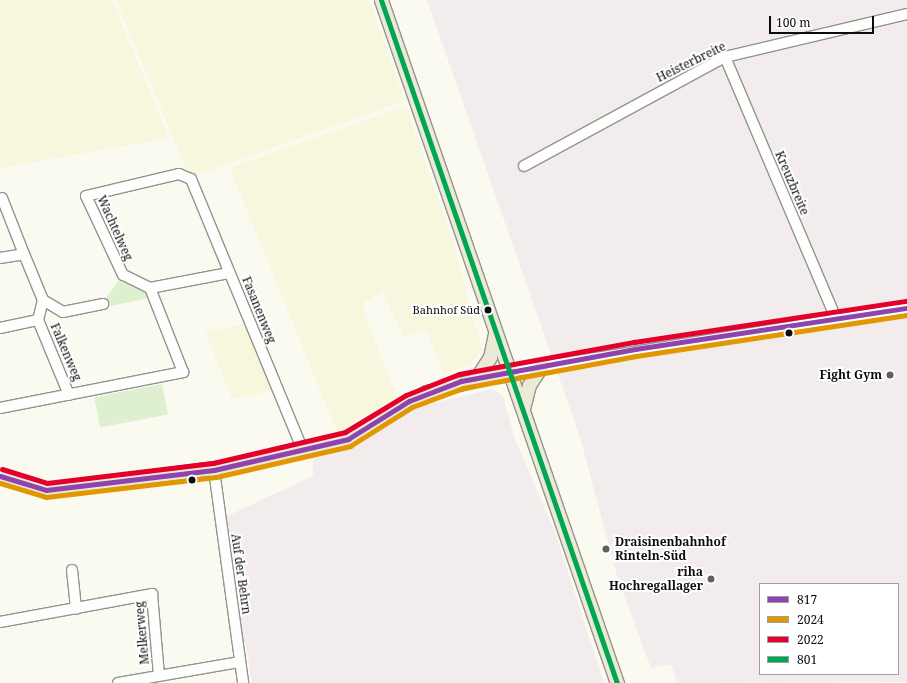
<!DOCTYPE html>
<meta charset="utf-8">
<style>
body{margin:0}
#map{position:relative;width:907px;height:683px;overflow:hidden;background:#fafaf0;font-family:"Noto Serif",serif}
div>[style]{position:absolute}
.industrial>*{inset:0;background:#f2eced}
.farmland>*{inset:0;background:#f6f7dc}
.green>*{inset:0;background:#dff0d0;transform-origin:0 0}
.roads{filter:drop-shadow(1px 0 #93938f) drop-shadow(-1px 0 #93938f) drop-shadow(0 1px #93938f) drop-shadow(0 -1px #93938f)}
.minor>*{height:10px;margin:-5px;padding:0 5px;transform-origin:5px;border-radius:5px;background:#fefefd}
.major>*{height:13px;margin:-6.5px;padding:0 6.5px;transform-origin:6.5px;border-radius:6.5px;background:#ece9d7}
.bus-1>*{height:5px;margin:-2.5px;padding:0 2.5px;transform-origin:2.5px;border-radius:2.5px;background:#8e44ad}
.bus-2>*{height:5px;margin:-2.5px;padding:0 2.5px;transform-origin:2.5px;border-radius:2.5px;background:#e09701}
.bus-3>*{height:5px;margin:-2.5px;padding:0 2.5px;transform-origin:2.5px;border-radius:2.5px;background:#e4002b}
.bus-4>*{height:5px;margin:-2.5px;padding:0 2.5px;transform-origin:2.5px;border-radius:2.5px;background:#00a651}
.dots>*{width:11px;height:11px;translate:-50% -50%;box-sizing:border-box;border:2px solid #fff;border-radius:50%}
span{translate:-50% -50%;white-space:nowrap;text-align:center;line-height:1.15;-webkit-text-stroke:4px #fff;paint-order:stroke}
.bus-label{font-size:11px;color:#0c0c0c}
.right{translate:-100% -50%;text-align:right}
.street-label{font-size:12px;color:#0c0c0c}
.poi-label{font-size:12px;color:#0c0c0c;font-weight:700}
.left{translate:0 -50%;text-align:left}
.legend{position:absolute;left:759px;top:583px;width:140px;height:92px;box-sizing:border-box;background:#fff;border:1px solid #9e9e9e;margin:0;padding:5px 7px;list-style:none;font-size:12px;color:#0c0c0c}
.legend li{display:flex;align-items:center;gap:8px;height:20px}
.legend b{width:20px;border:1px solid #9e9e9e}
.scale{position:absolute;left:769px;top:16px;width:105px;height:18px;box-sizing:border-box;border:2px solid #0c0c0c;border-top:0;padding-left:5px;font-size:12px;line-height:14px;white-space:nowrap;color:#0c0c0c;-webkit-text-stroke:3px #fff;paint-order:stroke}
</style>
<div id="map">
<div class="industrial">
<i style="clip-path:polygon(evenodd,427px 0,907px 0,907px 682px,677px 683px,671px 664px,651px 668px,617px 576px,580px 437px,427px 0,760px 584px,898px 584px,898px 674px,760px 674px,760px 584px)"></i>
<i style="clip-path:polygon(493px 389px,503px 396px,514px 437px,555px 532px,604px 683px,252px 683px,246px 645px,239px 636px,223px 518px,313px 476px,313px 455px,370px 434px,421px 406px)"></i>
</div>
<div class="farmland">
<i style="clip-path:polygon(0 0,112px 0,169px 138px,0 168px)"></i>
<i style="clip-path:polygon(116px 0,369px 0,405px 100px,194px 176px,188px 173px)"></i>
<i style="clip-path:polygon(406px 106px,454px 245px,482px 350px,471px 364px,444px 374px,426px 329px,403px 337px,383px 291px,365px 302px,363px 311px,397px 397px,337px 432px,230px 168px)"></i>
<i style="clip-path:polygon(246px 324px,274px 390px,232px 399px,205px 332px)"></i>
</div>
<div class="green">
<i style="clip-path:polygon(119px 280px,147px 293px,149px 298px,106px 307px,105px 299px)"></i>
<i style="left:162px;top:384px;width:31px;height:69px;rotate:79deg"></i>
</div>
<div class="roads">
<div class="minor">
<i style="left:725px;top:57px;width:285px;rotate:67deg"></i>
<i style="left:524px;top:166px;width:229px;rotate:-28.5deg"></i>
<i style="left:725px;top:57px;width:187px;rotate:-13.3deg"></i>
<i style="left:2px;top:198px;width:60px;rotate:68.6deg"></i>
<i style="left:0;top:258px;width:24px;rotate:-9deg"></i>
<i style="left:24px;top:254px;width:50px;rotate:67.6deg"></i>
<i style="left:43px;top:300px;width:21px;rotate:104deg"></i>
<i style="left:38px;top:320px;width:81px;rotate:67.5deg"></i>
<i style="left:150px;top:288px;width:80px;rotate:-10.8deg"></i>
<i style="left:43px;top:300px;width:23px;rotate:31deg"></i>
<i style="left:63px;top:312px;width:41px;rotate:-11.3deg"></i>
<i style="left:0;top:328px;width:39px;rotate:-12deg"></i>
<i style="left:509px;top:372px;width:403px;rotate:-9.1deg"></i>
<i style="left:0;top:408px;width:187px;rotate:-11.1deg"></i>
<i style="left:183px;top:372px;width:90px;rotate:-111.4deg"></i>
<i style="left:150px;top:288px;width:30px;rotate:-154deg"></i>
<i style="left:123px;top:275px;width:87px;rotate:-115.1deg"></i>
<i style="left:86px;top:196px;width:96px;rotate:-13.3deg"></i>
<i style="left:179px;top:174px;width:13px;rotate:23deg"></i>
<i style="left:191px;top:179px;width:294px;rotate:67.6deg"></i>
<i style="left:214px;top:470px;width:215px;rotate:82.2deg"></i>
<i style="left:72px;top:570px;width:39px;rotate:84deg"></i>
<i style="left:0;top:622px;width:155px;rotate:-10.4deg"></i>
<i style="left:152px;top:594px;width:81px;rotate:85.1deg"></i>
<i style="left:118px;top:683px;width:124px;rotate:-9.8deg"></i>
</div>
<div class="major">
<i style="left:381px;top:0;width:723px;rotate:70.94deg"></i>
<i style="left:477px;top:377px;width:24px;rotate:-57deg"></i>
<i style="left:490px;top:357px;width:24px;rotate:-78deg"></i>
<i style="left:523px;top:409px;width:25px;rotate:-76deg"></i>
<i style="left:529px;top:385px;width:24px;rotate:-57deg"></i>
<i style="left:0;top:476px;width:48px;rotate:16.9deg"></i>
<i style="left:46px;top:490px;width:206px;rotate:-7.5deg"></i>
<i style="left:250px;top:463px;width:101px;rotate:-13.8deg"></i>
<i style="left:348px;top:439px;width:91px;rotate:-31.1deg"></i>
<i style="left:426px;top:392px;width:85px;rotate:-13.5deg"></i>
</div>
</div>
<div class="bus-1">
<i style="left:0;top:476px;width:48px;rotate:16.9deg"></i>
<i style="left:46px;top:490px;width:169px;rotate:-6.8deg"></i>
<i style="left:214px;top:470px;width:138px;rotate:-13deg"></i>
<i style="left:348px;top:439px;width:72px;rotate:-31.9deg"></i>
<i style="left:409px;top:401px;width:56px;rotate:-21deg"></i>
<i style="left:461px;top:381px;width:177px;rotate:-10.4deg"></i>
<i style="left:635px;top:349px;width:275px;rotate:-8.6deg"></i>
</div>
<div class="bus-2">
<i style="left:0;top:483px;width:48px;rotate:16.9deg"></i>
<i style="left:46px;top:497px;width:171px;rotate:-6.7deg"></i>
<i style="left:216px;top:477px;width:138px;rotate:-13deg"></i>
<i style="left:350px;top:446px;width:73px;rotate:-32.2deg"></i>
<i style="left:412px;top:407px;width:54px;rotate:-20.4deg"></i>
<i style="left:463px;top:388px;width:176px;rotate:-10.5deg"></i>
<i style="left:636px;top:356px;width:274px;rotate:-8.6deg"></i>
</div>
<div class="bus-3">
<i style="left:2px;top:469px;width:47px;rotate:17.3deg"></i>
<i style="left:47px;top:483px;width:167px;rotate:-6.9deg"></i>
<i style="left:213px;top:463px;width:136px;rotate:-13.2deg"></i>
<i style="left:345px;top:432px;width:71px;rotate:-31.2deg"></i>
<i style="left:406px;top:395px;width:57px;rotate:-21.6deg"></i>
<i style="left:459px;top:374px;width:178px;rotate:-10.4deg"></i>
<i style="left:634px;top:342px;width:275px;rotate:-8.6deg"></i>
</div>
<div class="bus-4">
<i style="left:381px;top:0;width:723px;rotate:70.94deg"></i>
</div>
<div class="dots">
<i style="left:488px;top:310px;background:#0c0c0c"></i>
<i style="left:789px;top:333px;background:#0c0c0c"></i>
<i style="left:890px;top:375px;background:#5f5f5c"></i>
<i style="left:192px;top:480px;background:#0c0c0c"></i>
<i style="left:606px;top:549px;background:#5f5f5c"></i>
<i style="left:711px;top:579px;background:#5f5f5c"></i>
</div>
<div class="bus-label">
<span class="right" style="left:480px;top:310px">Bahnhof Süd</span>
</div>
<div class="street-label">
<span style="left:691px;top:62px;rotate:-26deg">Heisterbreite</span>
<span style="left:792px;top:183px;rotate:67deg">Kreuzbreite</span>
<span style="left:115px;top:228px;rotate:66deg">Wachtelweg</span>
<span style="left:259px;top:310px;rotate:68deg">Fasanenweg</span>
<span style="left:66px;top:352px;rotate:67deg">Falkenweg</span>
<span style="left:241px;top:574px;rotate:82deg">Auf der Behrn</span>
<span style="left:142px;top:633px;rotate:-95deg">Melkerweg</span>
</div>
<div class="poi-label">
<span class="right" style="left:882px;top:375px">Fight Gym</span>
<span class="left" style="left:615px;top:549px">Draisinenbahnhof<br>Rinteln-Süd</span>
<span class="right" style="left:703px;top:579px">riha<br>Hochregallager</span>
</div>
<ul class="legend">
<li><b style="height:5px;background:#8e44ad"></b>817</li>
<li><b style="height:5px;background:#e09701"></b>2024</li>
<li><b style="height:5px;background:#e4002b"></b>2022</li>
<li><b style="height:5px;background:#00a651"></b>801</li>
</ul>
<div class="scale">100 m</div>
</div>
